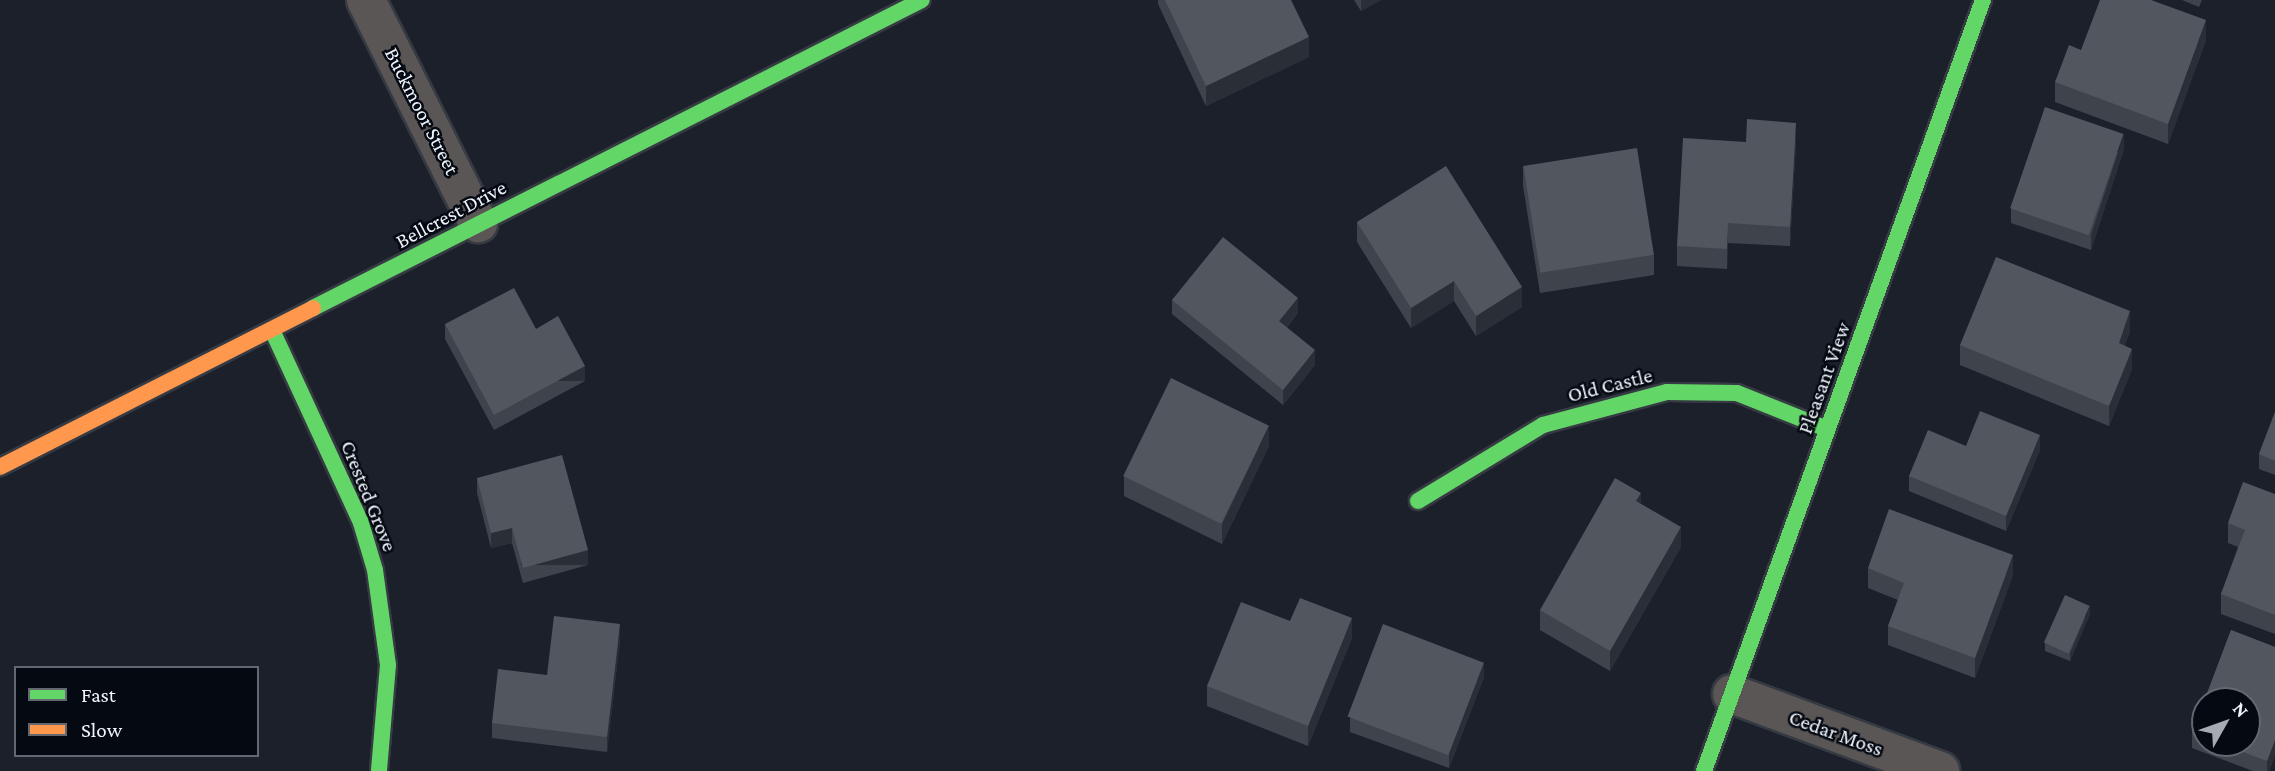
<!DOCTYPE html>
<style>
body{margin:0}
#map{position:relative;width:2275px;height:771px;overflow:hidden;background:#1b202b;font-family:"Crimson Pro",serif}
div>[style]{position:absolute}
.roads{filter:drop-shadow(2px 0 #363a42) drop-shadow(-2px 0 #363a42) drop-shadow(0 2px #363a42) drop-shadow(0 -2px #363a42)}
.street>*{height:38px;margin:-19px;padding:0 19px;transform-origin:19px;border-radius:19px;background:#5a5656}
.fast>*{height:16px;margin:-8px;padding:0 8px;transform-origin:8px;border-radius:8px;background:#63d668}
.slow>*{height:16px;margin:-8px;padding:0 8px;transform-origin:8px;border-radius:8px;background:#ff974d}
.wall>*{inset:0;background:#3f444c}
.shaded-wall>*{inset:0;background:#292e37;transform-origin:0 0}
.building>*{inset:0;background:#52575f;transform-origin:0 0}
span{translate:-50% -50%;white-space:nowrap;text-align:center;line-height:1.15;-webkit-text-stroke:5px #050911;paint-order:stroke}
.street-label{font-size:21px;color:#f0f4fc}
.legend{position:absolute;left:14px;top:666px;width:245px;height:91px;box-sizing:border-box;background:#050911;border:2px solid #63676f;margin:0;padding:9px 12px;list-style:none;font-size:21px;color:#f0f4fc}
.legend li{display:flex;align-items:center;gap:14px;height:35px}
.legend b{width:35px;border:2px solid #63676f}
.north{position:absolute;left:2191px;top:687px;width:70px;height:70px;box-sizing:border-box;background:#050911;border:2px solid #63676f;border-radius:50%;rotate:50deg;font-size:19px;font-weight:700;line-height:28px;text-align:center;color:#f0f4fc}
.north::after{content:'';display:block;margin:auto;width:24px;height:32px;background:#a5aab3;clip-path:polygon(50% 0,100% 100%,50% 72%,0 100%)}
</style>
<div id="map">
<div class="roads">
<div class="street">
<i style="left:366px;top:0;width:250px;rotate:63.3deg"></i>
<i style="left:1732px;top:694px;width:222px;rotate:20.3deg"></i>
</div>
<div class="fast">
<i style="left:313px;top:308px;width:682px;rotate:-26.83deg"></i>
<i style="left:272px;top:330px;width:213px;rotate:65.2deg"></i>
<i style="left:361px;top:523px;width:49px;rotate:73.4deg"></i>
<i style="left:375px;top:570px;width:96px;rotate:82.2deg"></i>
<i style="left:388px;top:665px;width:106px;rotate:94.9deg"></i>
<i style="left:1418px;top:501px;width:146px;rotate:-31.3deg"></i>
<i style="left:1543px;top:425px;width:128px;rotate:-14.9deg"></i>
<i style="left:1667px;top:392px;width:70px;rotate:0.8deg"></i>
<i style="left:1737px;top:393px;width:97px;rotate:21.8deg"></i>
<i style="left:1704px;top:771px;width:820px;rotate:-70.11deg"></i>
</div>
<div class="slow">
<i style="left:0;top:467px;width:351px;rotate:-26.9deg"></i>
</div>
</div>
<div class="wall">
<i style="clip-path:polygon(1158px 0,1291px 0,1309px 57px,1206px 106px,1158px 4px)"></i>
<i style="clip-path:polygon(1354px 0,1381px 0,1361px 11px)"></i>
<i style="clip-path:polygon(2182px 0,2202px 0,2199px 7px)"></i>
<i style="clip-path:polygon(2206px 40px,2168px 144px,2055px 102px,2055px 82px,2081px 50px)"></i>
<i style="clip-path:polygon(1746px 142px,1796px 142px,1790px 246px,1728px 243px,1727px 269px,1677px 266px,1677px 246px)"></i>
<i style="clip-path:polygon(2124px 149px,2091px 250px,2011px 223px,2011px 208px)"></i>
<i style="clip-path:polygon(1523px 166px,1654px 255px,1654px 275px,1540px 293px,1523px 186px)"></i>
<i style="clip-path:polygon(1357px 222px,1522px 307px,1476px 336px,1454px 301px,1411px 328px,1357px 242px)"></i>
<i style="clip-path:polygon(1172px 300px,1298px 313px,1287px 327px,1315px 365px,1283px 405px,1172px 314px)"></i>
<i style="clip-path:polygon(445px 324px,536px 329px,585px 381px,494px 430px,445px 339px)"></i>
<i style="clip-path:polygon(2130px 331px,2125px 345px,2132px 369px,2109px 426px,1960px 365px,1960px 345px)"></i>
<i style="clip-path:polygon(2275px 412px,2275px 475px,2259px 469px,2259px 454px)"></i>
<i style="clip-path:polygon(1269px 446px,1222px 544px,1124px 496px,1124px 476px)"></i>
<i style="clip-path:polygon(1966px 446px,2040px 450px,2006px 531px,1909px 491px,1909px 476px)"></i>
<i style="clip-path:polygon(477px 478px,588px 565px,523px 583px,512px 543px,491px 548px,477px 493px)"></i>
<i style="clip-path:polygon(2275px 494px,2275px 634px,2221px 614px,2221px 594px,2238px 547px,2228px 543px,2228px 523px)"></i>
<i style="clip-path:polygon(1641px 504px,1681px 547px,1610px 671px,1540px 630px,1540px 610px)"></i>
<i style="clip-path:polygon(1868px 568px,2013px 575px,1975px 678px,1888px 645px,1888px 626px,1898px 600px,1868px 588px)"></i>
<i style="clip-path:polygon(2090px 614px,2070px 661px,2045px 651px,2045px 643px)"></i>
<i style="clip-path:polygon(1290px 621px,1352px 638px,1308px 746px,1207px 706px,1207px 686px)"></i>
<i style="clip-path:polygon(evenodd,2231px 630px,2275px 647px,2275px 755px,2269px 771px,2253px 771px,2192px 748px,2192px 733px,2231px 630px,2205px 701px,2247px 701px,2247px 743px,2205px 743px,2205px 701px)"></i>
<i style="clip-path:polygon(620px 639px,607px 752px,492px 738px,492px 723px,547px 675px)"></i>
<i style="clip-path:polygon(1484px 677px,1449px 768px,1350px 732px,1350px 717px)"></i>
</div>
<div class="shaded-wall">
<i style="clip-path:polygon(1361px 0,1381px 0,1361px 11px)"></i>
<i style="clip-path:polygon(2206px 20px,2206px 40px,2168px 144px,2168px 124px)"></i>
<i style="clip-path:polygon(1309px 37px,1309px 57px,1206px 106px,1206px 86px)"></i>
<i style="clip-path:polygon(1796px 123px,1796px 142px,1790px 246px,1790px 227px)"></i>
<i style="clip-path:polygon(2124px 134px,2124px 149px,2091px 250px,2091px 235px)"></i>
<i style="clip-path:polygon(1728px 223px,1728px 243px,1727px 269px,1727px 249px)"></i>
<i style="clip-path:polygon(1454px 281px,1454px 301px,1411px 328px,1411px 308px)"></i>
<i style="clip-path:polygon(1522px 287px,1522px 307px,1476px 336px,1476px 316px)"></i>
<i style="clip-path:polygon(1298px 298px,1298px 313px,1279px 336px,1279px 321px)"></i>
<i style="clip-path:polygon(2130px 311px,2130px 331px,2119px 362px,2119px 343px)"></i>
<i style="clip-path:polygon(2132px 349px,2132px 369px,2109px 426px,2109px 406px)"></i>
<i style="clip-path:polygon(1315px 350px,1315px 365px,1283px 405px,1283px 390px)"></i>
<i style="left:585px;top:366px;width:15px;height:103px;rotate:90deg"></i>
<i style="clip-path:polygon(1269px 426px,1269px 446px,1222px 544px,1222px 524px)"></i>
<i style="clip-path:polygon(2040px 435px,2040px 450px,2006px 531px,2006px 516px)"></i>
<i style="clip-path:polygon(1641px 493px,1641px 513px,1636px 501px)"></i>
<i style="clip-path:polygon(1681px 527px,1681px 547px,1610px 671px,1610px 651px)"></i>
<i style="clip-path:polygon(512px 528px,512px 543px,491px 548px,491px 533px)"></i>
<i style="left:588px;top:550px;width:15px;height:67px;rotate:90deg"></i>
<i style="clip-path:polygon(2013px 555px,2013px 575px,1975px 678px,1975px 658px)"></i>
<i style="clip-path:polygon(2090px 606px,2090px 614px,2070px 661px,2070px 653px)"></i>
<i style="clip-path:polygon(1352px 618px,1352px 638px,1308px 746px,1308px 726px)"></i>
<i style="clip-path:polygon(620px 624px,620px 639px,607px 752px,607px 737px)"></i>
<i style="clip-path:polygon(1484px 662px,1484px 677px,1449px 768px,1449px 753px)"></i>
<i style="clip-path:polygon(2275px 740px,2275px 755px,2269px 771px,2267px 771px,2267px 761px)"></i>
</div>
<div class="building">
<i style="clip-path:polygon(1165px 0,1291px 0,1309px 37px,1206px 86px)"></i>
<i style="clip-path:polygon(2100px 0,2151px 0,2206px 20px,2168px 124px,2055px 82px,2069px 45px,2081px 50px)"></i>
<i style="left:2045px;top:107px;width:83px;height:107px;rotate:19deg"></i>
<i style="clip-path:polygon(1747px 119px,1796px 123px,1790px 227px,1728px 223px,1727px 249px,1677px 246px,1683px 138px,1746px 142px)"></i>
<i style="left:1637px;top:148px;width:108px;height:115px;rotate:81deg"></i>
<i style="clip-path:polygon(1446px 166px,1522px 287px,1476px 316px,1454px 281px,1411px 308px,1357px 222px)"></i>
<i style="clip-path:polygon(1223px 237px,1298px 298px,1279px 321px,1315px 350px,1283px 390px,1172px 300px)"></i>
<i style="clip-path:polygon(1996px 257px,2130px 311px,2119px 343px,2132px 349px,2109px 406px,1960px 345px)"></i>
<i style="clip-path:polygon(514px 288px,536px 329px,558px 316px,585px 366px,494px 415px,445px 324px)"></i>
<i style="left:1171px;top:378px;width:109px;height:109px;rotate:26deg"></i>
<i style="clip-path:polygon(1980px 411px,2040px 435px,2006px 516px,1909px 476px,1928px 430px,1966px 446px)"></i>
<i style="clip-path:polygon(2275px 412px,2275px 461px,2259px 454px)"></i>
<i style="clip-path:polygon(562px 455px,588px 550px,523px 568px,512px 528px,491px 533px,477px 478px)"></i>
<i style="clip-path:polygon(1615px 478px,1641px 493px,1636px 501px,1681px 527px,1610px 651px,1540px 610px)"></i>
<i style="clip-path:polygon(2243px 482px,2275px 494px,2275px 615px,2221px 594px,2245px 530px,2228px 523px)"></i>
<i style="clip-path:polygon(1889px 509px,2013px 555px,1975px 658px,1888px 626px,1904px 583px,1868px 568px)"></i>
<i style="left:2065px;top:595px;width:27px;height:52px;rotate:24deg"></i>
<i style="clip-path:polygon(1300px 598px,1352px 618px,1308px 726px,1207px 686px,1241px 602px,1290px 621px)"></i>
<i style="clip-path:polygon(554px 616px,620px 624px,607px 737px,492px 723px,498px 669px,547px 675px)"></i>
<i style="left:1383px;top:624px;width:108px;height:99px;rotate:21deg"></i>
<i style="clip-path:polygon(2231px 630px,2275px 647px,2275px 740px,2267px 761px,2219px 743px,2247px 743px,2247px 701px,2205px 701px,2205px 738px,2192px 733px)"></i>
</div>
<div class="street-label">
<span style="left:422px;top:111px;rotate:63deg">Buckmoor Street</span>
<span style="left:451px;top:214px;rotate:-28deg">Bellcrest Drive</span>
<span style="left:1824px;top:378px;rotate:-70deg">Pleasant View</span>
<span style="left:1610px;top:385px;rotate:-14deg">Old Castle</span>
<span style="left:369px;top:496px;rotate:68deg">Crested Grove</span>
<span style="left:1836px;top:733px;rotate:20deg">Cedar Moss</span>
</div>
<ul class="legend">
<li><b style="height:9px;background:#63d668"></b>Fast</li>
<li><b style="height:9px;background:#ff974d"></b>Slow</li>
</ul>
<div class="north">N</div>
</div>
